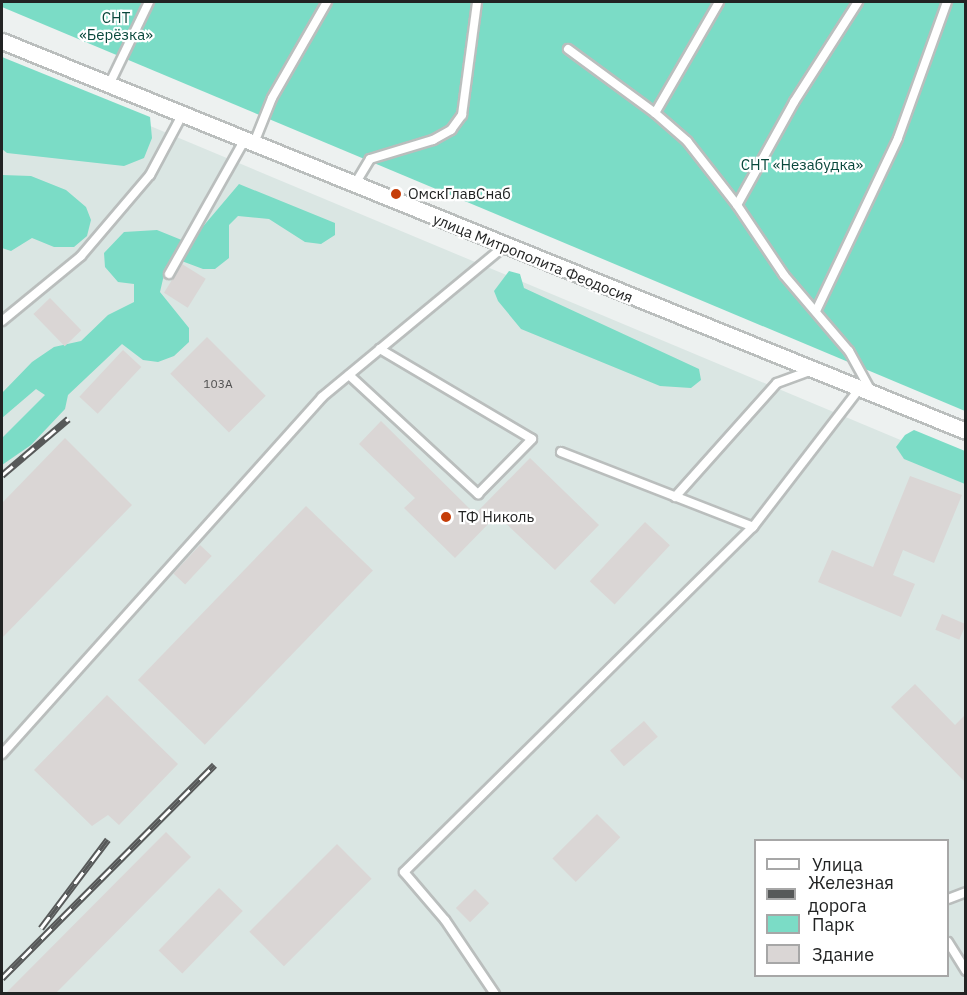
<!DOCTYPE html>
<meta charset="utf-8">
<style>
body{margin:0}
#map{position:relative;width:967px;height:995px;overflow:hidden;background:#edf1f0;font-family:"IBM Plex Sans",sans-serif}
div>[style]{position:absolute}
.built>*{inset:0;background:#dae6e3}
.green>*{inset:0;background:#7bdcc6}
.building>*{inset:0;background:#dad6d5;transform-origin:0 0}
.roads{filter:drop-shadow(2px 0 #babebd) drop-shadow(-2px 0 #babebd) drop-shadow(0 2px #babebd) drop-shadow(0 -2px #babebd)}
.service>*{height:8px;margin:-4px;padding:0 4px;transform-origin:4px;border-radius:4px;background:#fff}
.minor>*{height:15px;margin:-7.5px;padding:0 7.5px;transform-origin:7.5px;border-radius:7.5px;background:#fff}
.rail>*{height:7px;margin-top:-3.5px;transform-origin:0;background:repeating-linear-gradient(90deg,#fff 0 14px,#575959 0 28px);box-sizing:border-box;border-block:2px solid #575959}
.dots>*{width:16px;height:16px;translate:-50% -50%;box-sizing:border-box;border:3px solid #fff;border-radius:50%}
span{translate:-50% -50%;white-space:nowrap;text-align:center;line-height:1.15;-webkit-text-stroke:4.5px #fff;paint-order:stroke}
.number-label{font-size:12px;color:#505050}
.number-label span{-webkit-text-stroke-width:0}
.park-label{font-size:15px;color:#09483c}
.poi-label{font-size:15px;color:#222323}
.left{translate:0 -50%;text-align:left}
.street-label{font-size:15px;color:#222323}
.frame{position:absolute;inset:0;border:3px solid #222323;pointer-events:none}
.legend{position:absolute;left:754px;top:839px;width:195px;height:138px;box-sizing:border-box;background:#fff;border:2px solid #a7a7a7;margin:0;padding:8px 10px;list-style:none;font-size:18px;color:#222323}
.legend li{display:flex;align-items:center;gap:12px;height:30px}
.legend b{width:30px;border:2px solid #a7a7a7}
</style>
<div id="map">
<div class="built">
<i style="clip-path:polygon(evenodd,2px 64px,965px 467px,965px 993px,2px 993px,2px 64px,756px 840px,948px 840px,948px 976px,756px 976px,756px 840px)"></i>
</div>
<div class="green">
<i style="clip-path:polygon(2px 2px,965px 2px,965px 411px,2px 7px)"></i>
<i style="clip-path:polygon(2px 57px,150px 117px,152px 138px,144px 158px,124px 166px,7px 153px,2px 149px)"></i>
<i style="clip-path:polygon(2px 175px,31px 176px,66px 190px,86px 207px,91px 220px,87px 236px,74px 247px,54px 247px,32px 238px,11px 251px,2px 248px)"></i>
<i style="clip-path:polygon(239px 184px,335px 223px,335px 235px,321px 244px,305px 242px,269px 219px,238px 216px,229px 225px,229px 258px,215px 269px,203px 269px,179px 260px,166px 266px,160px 292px,189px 328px,189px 342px,174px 356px,158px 362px,143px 360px,122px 344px,68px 395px,65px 409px,31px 445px,2px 465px,2px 438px,45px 395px,36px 389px,2px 418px,2px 393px,32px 362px,54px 347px,81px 341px,108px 315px,134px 302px,134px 284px,118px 282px,105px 267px,104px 253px,124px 232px,157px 230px,189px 243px)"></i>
<i style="clip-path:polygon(509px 271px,520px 274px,524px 288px,699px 369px,701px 380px,691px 388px,660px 386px,521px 329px,498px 301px,494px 291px)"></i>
<i style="clip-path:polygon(914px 430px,965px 451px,965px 484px,904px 459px,896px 447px,905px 435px)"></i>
</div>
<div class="building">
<i style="left:182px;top:264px;width:28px;height:34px;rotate:32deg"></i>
<i style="left:50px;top:298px;width:45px;height:23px;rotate:46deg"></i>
<i style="left:207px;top:337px;width:83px;height:52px;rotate:45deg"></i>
<i style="left:123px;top:350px;width:25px;height:64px;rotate:43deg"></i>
<i style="clip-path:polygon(381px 421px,475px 514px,530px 458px,599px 525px,555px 570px,497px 515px,455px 558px,404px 508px,415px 498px,359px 444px)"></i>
<i style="clip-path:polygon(65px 438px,132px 505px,2px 638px,2px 503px)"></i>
<i style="clip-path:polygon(910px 476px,962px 495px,934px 563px,903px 550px,893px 575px,915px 584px,901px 617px,818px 582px,832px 550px,873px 567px)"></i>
<i style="left:306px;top:506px;width:93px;height:242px;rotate:44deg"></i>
<i style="left:645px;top:522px;width:34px;height:81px;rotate:43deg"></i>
<i style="left:200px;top:545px;width:16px;height:39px;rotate:43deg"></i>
<i style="left:942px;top:614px;width:26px;height:17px;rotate:23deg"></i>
<i style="clip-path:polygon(915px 684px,955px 725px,966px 714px,966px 783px,891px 707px)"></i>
<i style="clip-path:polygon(107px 695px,178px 764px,119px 825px,108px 815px,92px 826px,34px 770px)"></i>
<i style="left:644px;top:721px;width:21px;height:45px;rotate:49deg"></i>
<i style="left:597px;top:814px;width:33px;height:63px;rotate:45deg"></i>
<i style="clip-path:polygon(166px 832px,191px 857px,173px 875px,56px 993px,6px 993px)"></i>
<i style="left:337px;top:844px;width:49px;height:124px;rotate:45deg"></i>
<i style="left:219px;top:888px;width:33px;height:87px;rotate:44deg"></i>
<i style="left:475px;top:889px;width:20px;height:27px;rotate:45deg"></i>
</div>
<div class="roads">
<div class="service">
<i style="left:568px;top:49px;width:108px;rotate:36.3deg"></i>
<i style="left:655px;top:113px;width:43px;rotate:41.2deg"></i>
<i style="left:687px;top:141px;width:81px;rotate:52deg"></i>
<i style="left:737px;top:205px;width:84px;rotate:56.1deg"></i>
<i style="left:784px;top:275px;width:100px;rotate:49.5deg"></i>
<i style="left:849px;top:351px;width:46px;rotate:61.2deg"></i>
<i style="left:109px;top:85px;width:92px;rotate:-64.3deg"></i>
<i style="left:655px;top:113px;width:128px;rotate:-60deg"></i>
<i style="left:254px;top:143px;width:48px;rotate:-68.2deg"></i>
<i style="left:272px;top:98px;width:111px;rotate:-60.2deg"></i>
<i style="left:355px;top:184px;width:29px;rotate:-59deg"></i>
<i style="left:370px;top:159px;width:66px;rotate:-16.8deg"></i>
<i style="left:433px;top:140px;width:21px;rotate:-29deg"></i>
<i style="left:451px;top:130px;width:19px;rotate:-54deg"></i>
<i style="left:462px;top:115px;width:114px;rotate:-82.4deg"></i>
<i style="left:737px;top:205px;width:118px;rotate:-61deg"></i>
<i style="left:794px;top:102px;width:119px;rotate:-57.4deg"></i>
<i style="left:169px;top:274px;width:153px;rotate:-60.6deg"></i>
<i style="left:816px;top:311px;width:191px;rotate:-64.6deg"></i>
<i style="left:898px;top:138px;width:145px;rotate:-70.2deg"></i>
<i style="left:2px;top:321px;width:102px;rotate:-39.4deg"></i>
<i style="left:81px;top:256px;width:106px;rotate:-49.6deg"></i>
<i style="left:150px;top:175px;width:68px;rotate:-61.9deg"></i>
<i style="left:349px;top:375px;width:176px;rotate:42.7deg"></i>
<i style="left:478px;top:494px;width:77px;rotate:-45.5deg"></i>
<i style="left:532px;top:439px;width:177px;rotate:-149.4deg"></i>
<i style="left:561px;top:452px;width:206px;rotate:21.3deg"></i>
<i style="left:675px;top:497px;width:153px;rotate:-48.2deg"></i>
<i style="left:777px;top:383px;width:37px;rotate:-20deg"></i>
<i style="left:2px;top:754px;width:479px;rotate:-48.1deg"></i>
<i style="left:322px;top:397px;width:235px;rotate:-39.6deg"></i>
<i style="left:948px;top:899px;width:19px;rotate:-21deg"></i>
<i style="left:948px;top:942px;width:34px;rotate:58deg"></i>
<i style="left:495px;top:994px;width:89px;rotate:-124deg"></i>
<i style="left:445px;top:920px;width:63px;rotate:-130.5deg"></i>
<i style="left:404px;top:872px;width:491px;rotate:-44.7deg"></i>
<i style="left:753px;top:527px;width:175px;rotate:-52.4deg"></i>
</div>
<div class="minor">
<i style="left:2px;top:41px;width:1040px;rotate:22.03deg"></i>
</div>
</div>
<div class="rail">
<i style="left:2px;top:475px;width:87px;rotate:-40.3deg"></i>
<i style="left:41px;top:928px;width:111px;rotate:-53deg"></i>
<i style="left:2px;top:978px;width:301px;rotate:-45.1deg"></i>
</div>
<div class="dots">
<i style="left:396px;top:194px;background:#c53d08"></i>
<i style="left:446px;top:517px;background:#c53d08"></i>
</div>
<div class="number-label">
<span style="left:218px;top:384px">103А</span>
</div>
<div class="park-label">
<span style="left:116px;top:26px">СНТ<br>«Берёзка»</span>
<span style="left:802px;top:165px">СНТ «Незабудка»</span>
</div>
<div class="poi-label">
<span class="left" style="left:408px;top:194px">ОмскГлавСнаб</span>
<span class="left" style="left:458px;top:517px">ТФ Николь</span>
</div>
<div class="street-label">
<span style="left:533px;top:258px;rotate:22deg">улица Митрополита Феодосия</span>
</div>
<div class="frame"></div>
<ul class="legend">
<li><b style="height:8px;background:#fff"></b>Улица</li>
<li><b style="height:8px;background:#575959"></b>Железная дорога</li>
<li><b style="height:16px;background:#7bdcc6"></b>Парк</li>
<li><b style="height:16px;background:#dad6d5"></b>Здание</li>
</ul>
</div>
